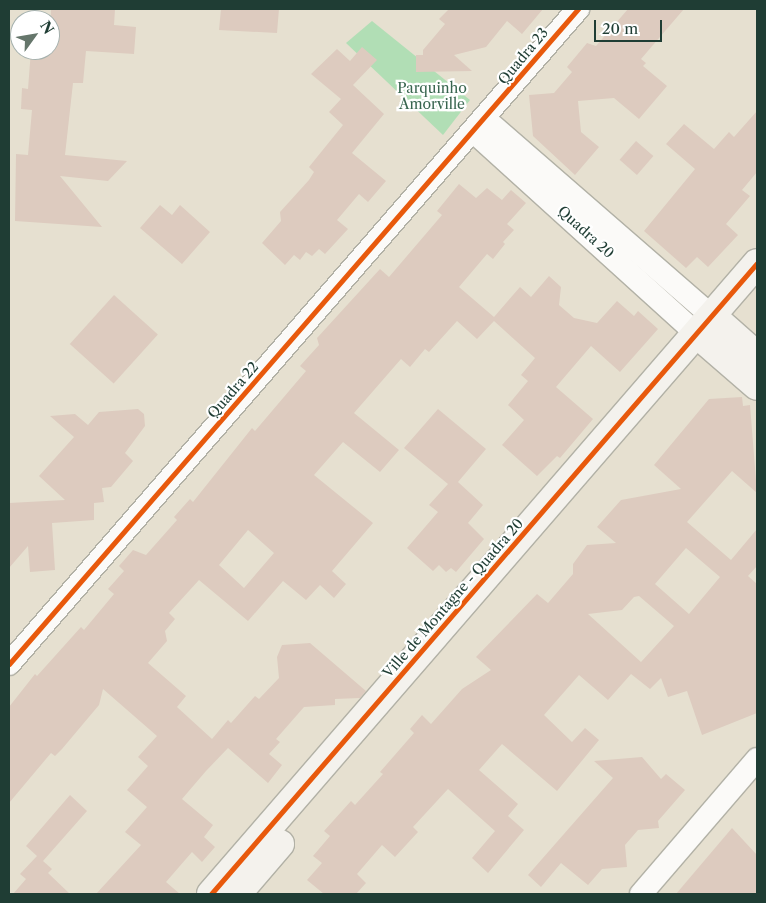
<!DOCTYPE html>
<style>
body{margin:0}
#map{position:relative;width:766px;height:903px;overflow:hidden;background:#e6e0d0;font-family:"Libre Caslon Text",serif}
div>[style]{position:absolute}
.green>*{inset:0;background:#b1deb5}
.building>*{inset:0;background:#ddcbbf;transform-origin:0 0}
.roads{filter:drop-shadow(1px 0 #b2b1a6) drop-shadow(-1px 0 #b2b1a6) drop-shadow(0 1px #b2b1a6) drop-shadow(0 -1px #b2b1a6)}
.street>*{height:22px;margin:-11px;padding:0 11px;transform-origin:11px;border-radius:11px;background:#fbfaf8}
.secondary>*{height:28px;margin:-14px;padding:0 14px;transform-origin:14px;border-radius:14px;background:#f4f2ed}
.cycleway>*{height:5px;margin:-2.5px;padding:0 2.5px;transform-origin:2.5px;border-radius:2.5px;background:#e8590c}
span{translate:-50% -50%;white-space:nowrap;text-align:center;line-height:1.15;-webkit-text-stroke:4.5px #fff;paint-order:stroke}
.street-label{font-size:14px;color:#1f3d34}
.park-label{font-size:14px;color:#38654f}
.frame{position:absolute;inset:0;border:10px solid #1f3d34;pointer-events:none}
.north{position:absolute;left:10px;top:10px;width:50px;height:50px;box-sizing:border-box;background:#fff;border:1px solid #a5b1ae;border-radius:50%;rotate:58deg;font-size:14px;font-weight:700;line-height:20px;text-align:center;color:#1f3d34}
.north::after{content:'';display:block;margin:auto;width:18px;height:22px;background:#65766b;clip-path:polygon(50% 0,100% 100%,50% 72%,0 100%)}
.scale{position:absolute;left:594px;top:20px;width:68px;height:22px;box-sizing:border-box;border:2px solid #1f3d34;border-top:0;padding-left:6px;font-size:15px;line-height:18px;white-space:nowrap;color:#1f3d34;-webkit-text-stroke:4px #fff;paint-order:stroke}
</style>
<div id="map">
<div class="green">
<i style="clip-path:polygon(372px 21px,470px 100px,443px 135px,346px 43px)"></i>
</div>
<div class="building">
<i style="clip-path:polygon(51px 9px,115px 9px,114px 25px,136px 27px,134px 54px,86px 51px,83px 83px,73px 83px,65px 155px,127px 161px,108px 181px,60px 176px,102px 227px,15px 221px,16px 154px,28px 155px,32px 110px,21px 109px,22px 88px,28px 89px,31px 50px,50px 50px)"></i>
<i style="clip-path:polygon(221px 9px,279px 9px,277px 33px,219px 30px)"></i>
<i style="clip-path:polygon(449px 9px,543px 9px,522px 34px,507px 21px,486px 47px,454px 55px,472px 71px,416px 72px,416px 55px,423px 55px,423px 50px,445px 24px,439px 19px)"></i>
<i style="clip-path:polygon(628px 9px,684px 9px,641px 59px,646px 63px,643px 66px,667px 86px,639px 119px,614px 98px,578px 101px,581px 132px,599px 147px,575px 175px,533px 136px,529px 95px,554px 93px,572px 72px,567px 67px,587px 43px,596px 46px)"></i>
<i style="clip-path:polygon(362px 47px,377px 60px,353px 85px,384px 114px,352px 153px,386px 181px,368px 202px,359px 194px,337px 220px,348px 229px,325px 254px,319px 249px,312px 256px,306px 252px,300px 260px,294px 255px,285px 265px,262px 243px,281px 221px,280px 212px,309px 180px,314px 172px,309px 167px,343px 125px,329px 112px,341px 99px,311px 74px,337px 49px,350px 61px)"></i>
<i style="clip-path:polygon(757px 111px,757px 172px,742px 190px,750px 196px,726px 224px,738px 235px,708px 267px,697px 257px,686px 268px,644px 231px,695px 169px,666px 144px,684px 124px,714px 149px,729px 132px,734px 137px)"></i>
<i style="left:636px;top:141px;width:23px;height:25px;rotate:41deg"></i>
<i style="clip-path:polygon(evenodd,459px 184px,476px 198px,487px 188px,502px 200px,511px 190px,526px 203px,507px 224px,514px 230px,503px 242px,505px 244px,493px 259px,487px 254px,459px 287px,494px 317px,520px 287px,531px 297px,549px 276px,561px 287px,559px 305px,574px 318px,597px 323px,617px 301px,634px 316px,638px 311px,658px 329px,620px 372px,591px 346px,556px 387px,593px 419px,560px 458px,557px 456px,537px 476px,502px 445px,524px 420px,508px 405px,528px 381px,521px 375px,535px 358px,494px 321px,477px 339px,457px 321px,429px 352px,425px 349px,410px 367px,401px 359px,354px 413px,399px 450px,380px 472px,343px 442px,314px 475px,373px 523px,332px 571px,346px 584px,334px 598px,320px 585px,306px 600px,283px 581px,248px 621px,199px 580px,169px 613px,175px 619px,165px 631px,167px 641px,148px 663px,186px 696px,177px 707px,212px 739px,228px 720px,231px 723px,255px 696px,259px 699px,279px 678px,277px 657px,282px 645px,310px 643px,366px 691px,360px 698px,335px 699px,335px 705px,304px 707px,276px 739px,280px 742px,269px 754px,282px 765px,268px 783px,228px 748px,206px 771px,182px 799px,213px 825px,204px 837px,215px 847px,202px 862px,192px 852px,166px 882px,180px 894px,96px 894px,141px 845px,125px 832px,147px 807px,127px 790px,148px 766px,138px 757px,157px 736px,103px 689px,99px 705px,62px 749px,55px 756px,51px 753px,9px 803px,9px 707px,35px 674px,37px 676px,81px 627px,84px 630px,114px 594px,108px 589px,124px 571px,119px 566px,133px 550px,146px 555px,177px 520px,174px 517px,190px 499px,193px 502px,252px 428px,255px 431px,306px 371px,300px 366px,319px 345px,317px 338px,380px 269px,389px 277px,442px 215px,437px 211px,459px 184px,248px 530px,274px 553px,244px 588px,219px 565px,248px 530px)"></i>
<i style="clip-path:polygon(160px 205px,172px 215px,180px 205px,210px 232px,182px 264px,140px 228px)"></i>
<i style="left:114px;top:295px;width:59px;height:66px;rotate:42deg"></i>
<i style="clip-path:polygon(evenodd,742px 397px,743px 406px,750px 405px,757px 493px,732px 471px,687px 522px,731px 560px,757px 529px,757px 566px,748px 576px,757px 584px,757px 713px,702px 735px,687px 691px,668px 697px,661px 678px,650px 689px,631px 674px,608px 700px,579px 675px,544px 715px,572px 742px,585px 728px,599px 740px,557px 791px,502px 744px,479px 770px,518px 804px,508px 816px,524px 830px,488px 873px,472px 858px,495px 831px,448px 789px,413px 827px,418px 832px,395px 857px,382px 845px,357px 874px,366px 883px,356px 894px,324px 894px,307px 880px,322px 863px,313px 856px,330px 836px,324px 831px,351px 801px,355px 805px,383px 774px,380px 772px,414px 733px,410px 729px,422px 715px,431px 724px,462px 689px,491px 670px,476px 657px,537px 594px,548px 603px,573px 574px,573px 564px,587px 545px,616px 543px,597px 527px,621px 500px,681px 489px,654px 465px,709px 399px,742px 397px,686px 548px,720px 577px,689px 614px,655px 584px,686px 548px,742px 397px,639px 596px,674px 626px,641px 662px,588px 614px,622px 610px,634px 597px,639px 596px)"></i>
<i style="clip-path:polygon(138px 409px,144px 414px,145px 426px,125px 453px,133px 461px,111px 487px,102px 488px,104px 502px,94px 503px,94px 520px,52px 523px,55px 570px,30px 572px,28px 546px,9px 568px,9px 503px,65px 500px,39px 476px,74px 437px,50px 416px,75px 414px,88px 425px,99px 412px)"></i>
<i style="clip-path:polygon(438px 409px,486px 449px,458px 482px,483px 505px,468px 523px,484px 539px,456px 572px,451px 568px,446px 572px,439px 565px,433px 571px,407px 548px,438px 512px,429px 505px,448px 484px,404px 448px)"></i>
<i style="clip-path:polygon(642px 757px,661px 779px,666px 774px,685px 790px,658px 821px,659px 828px,638px 830px,625px 845px,627px 867px,602px 869px,588px 885px,561px 863px,541px 887px,528px 875px,613px 778px,594px 761px)"></i>
<i style="clip-path:polygon(70px 795px,87px 811px,43px 861px,52px 869px,48px 873px,70px 894px,13px 894px,26px 879px,20px 874px,37px 856px,26px 846px)"></i>
<i style="clip-path:polygon(732px 828px,757px 855px,757px 894px,676px 894px)"></i>
</div>
<div class="roads">
<div class="street">
<i style="left:485px;top:119px;width:301px;rotate:41deg"></i>
<i style="left:474px;top:132px;width:301px;rotate:42.2deg"></i>
<i style="left:9px;top:664px;width:868px;rotate:-49.02deg"></i>
<i style="left:641px;top:894px;width:178px;rotate:-49.3deg"></i>
</div>
<div class="secondary">
<i style="left:712px;top:316px;width:60px;rotate:41.6deg"></i>
<i style="left:697px;top:334px;width:79px;rotate:40.9deg"></i>
<i style="left:211px;top:894px;width:834px;rotate:-49.13deg"></i>
<i style="left:237px;top:894px;width:66px;rotate:-49.3deg"></i>
</div>
</div>
<div class="cycleway">
<i style="left:9px;top:664px;width:868px;rotate:-49.02deg"></i>
<i style="left:211px;top:894px;width:834px;rotate:-49.13deg"></i>
</div>
<div class="street-label">
<span style="left:523px;top:56px;rotate:-50deg">Quadra 23</span>
<span style="left:586px;top:232px;rotate:42deg">Quadra 20</span>
<span style="left:233px;top:390px;rotate:-49deg">Quadra 22</span>
<span style="left:453px;top:598px;rotate:-49deg">Ville de Montagne - Quadra 20</span>
</div>
<div class="park-label">
<span style="left:432px;top:96px">Parquinho<br>Amorville</span>
</div>
<div class="frame"></div>
<div class="north">N</div>
<div class="scale">20 m</div>
</div>
